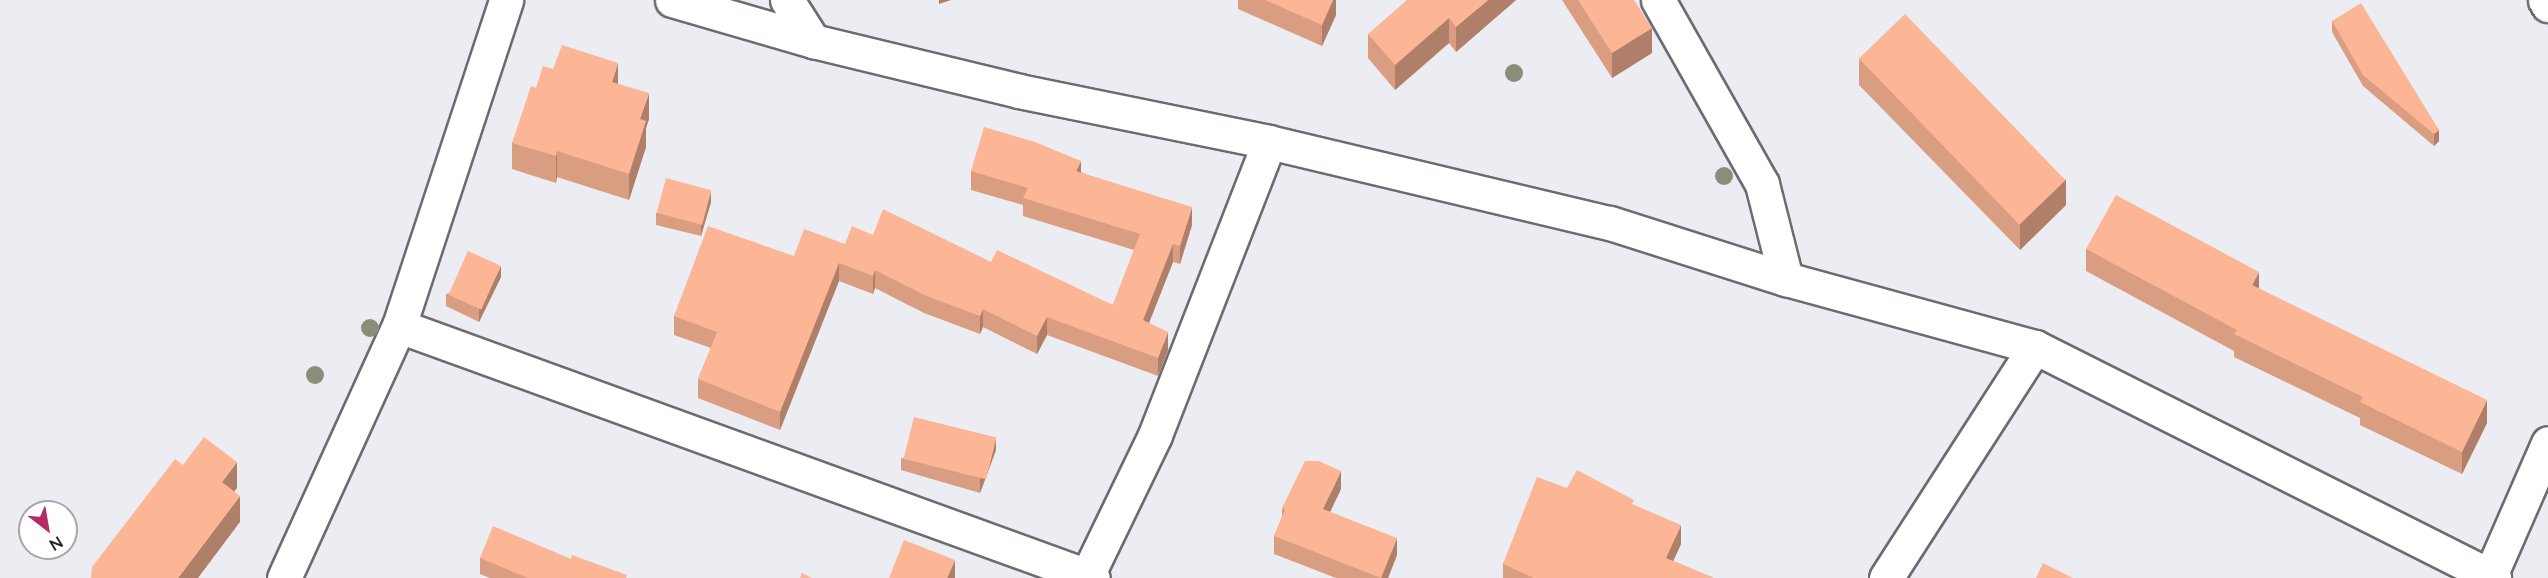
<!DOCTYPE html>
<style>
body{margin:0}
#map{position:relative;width:2548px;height:578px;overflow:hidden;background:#ebedf2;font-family:Lato,sans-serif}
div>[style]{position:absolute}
.roads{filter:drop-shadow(2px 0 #6b6c70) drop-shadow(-2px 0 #6b6c70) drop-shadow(0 2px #6b6c70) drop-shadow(0 -2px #6b6c70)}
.minor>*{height:33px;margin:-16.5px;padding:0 16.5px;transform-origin:16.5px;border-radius:16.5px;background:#fff}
.trees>*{width:18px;height:18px;margin:-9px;border-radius:50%;background:#8b8d7a}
.wall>*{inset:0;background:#d99d81}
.shaded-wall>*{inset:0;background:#b07f69}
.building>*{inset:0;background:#fcb696;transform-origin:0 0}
span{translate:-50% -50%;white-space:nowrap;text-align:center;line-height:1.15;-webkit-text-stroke:4.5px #fff;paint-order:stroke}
.north{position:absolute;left:18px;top:500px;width:60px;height:60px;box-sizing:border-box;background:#fff;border:2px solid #a7a7a8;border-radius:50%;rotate:149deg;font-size:16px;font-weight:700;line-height:24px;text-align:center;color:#222325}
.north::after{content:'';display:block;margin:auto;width:21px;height:27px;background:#b62b65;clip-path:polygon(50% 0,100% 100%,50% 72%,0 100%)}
</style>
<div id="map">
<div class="roads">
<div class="minor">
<i style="left:672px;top:0;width:147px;rotate:16.2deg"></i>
<i style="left:813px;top:41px;width:212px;rotate:13.6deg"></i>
<i style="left:1019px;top:91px;width:255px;rotate:11.5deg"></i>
<i style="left:1269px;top:142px;width:350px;rotate:13.4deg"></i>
<i style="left:1610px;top:223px;width:185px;rotate:17.7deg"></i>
<i style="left:1786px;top:279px;width:258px;rotate:15.3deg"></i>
<i style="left:2035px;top:347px;width:514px;rotate:26.71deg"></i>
<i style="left:787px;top:0;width:49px;rotate:57.6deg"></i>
<i style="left:1658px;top:0;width:211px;rotate:60.5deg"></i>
<i style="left:1762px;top:184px;width:98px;rotate:75.8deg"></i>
<i style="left:2545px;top:0;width:6px;rotate:59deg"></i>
<i style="left:399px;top:326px;width:738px;rotate:19.96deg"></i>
<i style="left:2490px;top:576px;width:145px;rotate:-66.4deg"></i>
<i style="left:284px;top:578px;width:277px;rotate:-65.5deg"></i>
<i style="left:399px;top:326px;width:343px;rotate:-71.8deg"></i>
<i style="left:1086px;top:578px;width:159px;rotate:-64.2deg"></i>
<i style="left:1155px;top:435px;width:314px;rotate:-68.7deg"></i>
<i style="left:1886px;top:578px;width:275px;rotate:-57.2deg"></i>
</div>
</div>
<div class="trees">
<i style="left:1514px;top:73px"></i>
<i style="left:1724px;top:176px"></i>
<i style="left:370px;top:328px"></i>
<i style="left:315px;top:375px"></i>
</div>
<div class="wall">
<i style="clip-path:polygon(1238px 0,1336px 0,1336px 15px,1322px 46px,1238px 9px)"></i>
<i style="clip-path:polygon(1516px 0,1456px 52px,1449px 43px,1395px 90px,1368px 58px,1368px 34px)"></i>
<i style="clip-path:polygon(1562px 0,1634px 0,1652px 53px,1612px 78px)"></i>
<i style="clip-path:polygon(2332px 21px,2439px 130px,2439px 141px,2434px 146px,2363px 86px,2332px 32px)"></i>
<i style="clip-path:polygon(1859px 59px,2066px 205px,2020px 250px,1859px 85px)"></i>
<i style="clip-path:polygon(553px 69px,618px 84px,649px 119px,646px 128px,646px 147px,629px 200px,557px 177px,556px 183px,512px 169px,512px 143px,536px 88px)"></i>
<i style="clip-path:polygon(971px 171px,1081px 172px,1192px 225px,1180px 264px,1173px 262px,1149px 323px,1168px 350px,1158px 376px,1047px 335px,1037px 354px,983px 327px,980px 334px,924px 313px,875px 288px,873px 294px,839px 281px,780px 430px,698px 398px,698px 379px,711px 348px,674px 335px,674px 316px,794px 256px,845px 244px,873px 235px,991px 262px,1113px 305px,1134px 250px,1023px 216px,1023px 205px,971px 190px)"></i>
<i style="clip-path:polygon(711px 202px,701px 236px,656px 225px,656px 213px)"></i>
<i style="clip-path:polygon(2086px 249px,2259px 289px,2487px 423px,2462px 474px,2360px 425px,2360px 418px,2234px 357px,2234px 351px,2086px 271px)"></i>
<i style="clip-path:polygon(501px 277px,479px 322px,446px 306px,446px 294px)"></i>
<i style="clip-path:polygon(996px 450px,980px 493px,901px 470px,901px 458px)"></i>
<i style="clip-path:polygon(1567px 488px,1634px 505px,1681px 544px,1673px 561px,1714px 578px,1503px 578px,1503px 564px)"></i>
<i style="clip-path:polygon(1341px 489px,1330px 512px,1397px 555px,1388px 578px,1336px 578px,1274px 554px,1274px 536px,1282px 517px,1282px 508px)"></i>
<i style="clip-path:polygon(480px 558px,571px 559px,627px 578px,490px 578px,480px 574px)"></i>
</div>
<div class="shaded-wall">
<i style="clip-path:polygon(939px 0,951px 0,939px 4px)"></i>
<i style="clip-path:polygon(1333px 0,1336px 0,1336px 15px,1322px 46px,1322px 25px)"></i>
<i style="clip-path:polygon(1488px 0,1516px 0,1456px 52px,1456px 27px)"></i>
<i style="clip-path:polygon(1449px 18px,1449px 43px,1395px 90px,1395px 65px)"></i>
<i style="clip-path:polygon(1652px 28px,1652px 53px,1612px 78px,1612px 53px)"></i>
<i style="clip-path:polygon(618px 63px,618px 90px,612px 82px)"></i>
<i style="clip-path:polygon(649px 93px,649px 119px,646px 128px,646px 147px,629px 200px,629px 174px,640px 119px)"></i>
<i style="clip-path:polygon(2439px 130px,2439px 141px,2434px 146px,2434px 134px)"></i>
<i style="clip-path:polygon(557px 151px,557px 177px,556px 183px,556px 156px)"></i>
<i style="clip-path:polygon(1081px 161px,1081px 179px,1076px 171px)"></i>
<i style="clip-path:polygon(2066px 179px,2066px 205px,2020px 250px,2020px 224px)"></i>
<i style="clip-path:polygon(711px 190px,711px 202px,701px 236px,701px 225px)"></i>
<i style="clip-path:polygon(1192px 207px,1192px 225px,1180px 264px,1180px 246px)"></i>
<i style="clip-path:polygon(1173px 244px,1173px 262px,1143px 338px,1143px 320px)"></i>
<i style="clip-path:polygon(839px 263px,839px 281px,780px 430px,780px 412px)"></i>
<i style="clip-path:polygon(501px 266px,501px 277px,479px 322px,479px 310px)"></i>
<i style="clip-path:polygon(875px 270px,875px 288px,873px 294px,873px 276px)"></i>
<i style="clip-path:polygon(2259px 272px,2259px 295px,2252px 285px)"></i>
<i style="clip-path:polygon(983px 309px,983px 327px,980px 334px,980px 316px)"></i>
<i style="clip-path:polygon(1047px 317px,1047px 335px,1037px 354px,1037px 336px)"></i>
<i style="clip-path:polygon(1168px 332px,1168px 350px,1158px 376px,1158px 358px)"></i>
<i style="clip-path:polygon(2487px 400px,2487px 423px,2462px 474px,2462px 452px)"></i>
<i style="clip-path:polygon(996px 438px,996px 450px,980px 493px,980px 481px)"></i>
<i style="clip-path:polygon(237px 462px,237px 488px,222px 508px,222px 482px)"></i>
<i style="clip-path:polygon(1341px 471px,1341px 489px,1323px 527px,1323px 509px)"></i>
<i style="clip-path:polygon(240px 496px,240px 522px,198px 578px,178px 578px)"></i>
<i style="clip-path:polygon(1681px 525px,1681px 544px,1666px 577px,1666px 558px)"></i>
<i style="clip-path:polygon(1397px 538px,1397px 555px,1388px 578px,1381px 578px)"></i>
<i style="clip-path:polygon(955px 560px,955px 578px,947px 578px)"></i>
</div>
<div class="building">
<i style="clip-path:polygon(1265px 0,1333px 0,1322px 25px)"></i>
<i style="clip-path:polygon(1407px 0,1488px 0,1456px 27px,1449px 18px,1395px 65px,1368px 34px)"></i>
<i style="clip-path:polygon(1578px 0,1634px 0,1652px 28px,1612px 53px)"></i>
<i style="clip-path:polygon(2361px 3px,2439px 130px,2434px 134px,2363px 75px,2332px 21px)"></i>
<i style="left:1905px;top:14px;width:231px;height:64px;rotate:46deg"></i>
<i style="clip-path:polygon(562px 45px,618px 63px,612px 82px,649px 93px,640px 119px,646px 121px,629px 174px,557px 151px,556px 156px,512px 143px,531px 86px,536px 88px,543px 66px,553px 69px)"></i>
<i style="clip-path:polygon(984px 127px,1035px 142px,1081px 161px,1076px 171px,1192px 207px,1180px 246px,1173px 244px,1143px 320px,1168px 332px,1158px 358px,1047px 317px,1037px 336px,983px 309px,980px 316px,924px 295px,875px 270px,873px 276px,839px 263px,780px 412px,698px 379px,717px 332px,674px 316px,708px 226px,794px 256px,804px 229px,845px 244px,852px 226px,873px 235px,883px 209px,991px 262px,997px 250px,1113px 305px,1140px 234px,1023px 198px,1028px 188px,971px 171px)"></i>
<i style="left:666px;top:178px;width:47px;height:36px;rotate:15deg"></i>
<i style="clip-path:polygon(2116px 195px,2259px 272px,2252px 285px,2487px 400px,2462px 452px,2360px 402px,2363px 397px,2234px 334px,2237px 330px,2086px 249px)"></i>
<i style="left:468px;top:251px;width:36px;height:48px;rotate:24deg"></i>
<i style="left:914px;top:417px;width:85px;height:43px;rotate:14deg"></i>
<i style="clip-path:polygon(204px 437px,237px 462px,222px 482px,240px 496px,178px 578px,91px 578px,92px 567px,175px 459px,183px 465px)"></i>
<i style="clip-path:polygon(1305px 461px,1319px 461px,1341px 471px,1323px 509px,1397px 538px,1381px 578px,1274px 536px,1285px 510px,1282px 508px)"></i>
<i style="clip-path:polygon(1577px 470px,1634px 500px,1632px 504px,1681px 525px,1666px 558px,1714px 578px,1534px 578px,1503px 564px,1537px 477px,1567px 488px)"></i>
<i style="clip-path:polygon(493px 526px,571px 559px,572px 555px,627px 575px,626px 578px,528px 578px,480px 558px)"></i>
<i style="clip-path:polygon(904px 540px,955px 560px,947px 578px,889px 578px)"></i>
<i style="clip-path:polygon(2043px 563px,2073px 578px,2036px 578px)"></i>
<i style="clip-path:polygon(802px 573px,812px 578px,800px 578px)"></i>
</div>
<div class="north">N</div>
</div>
